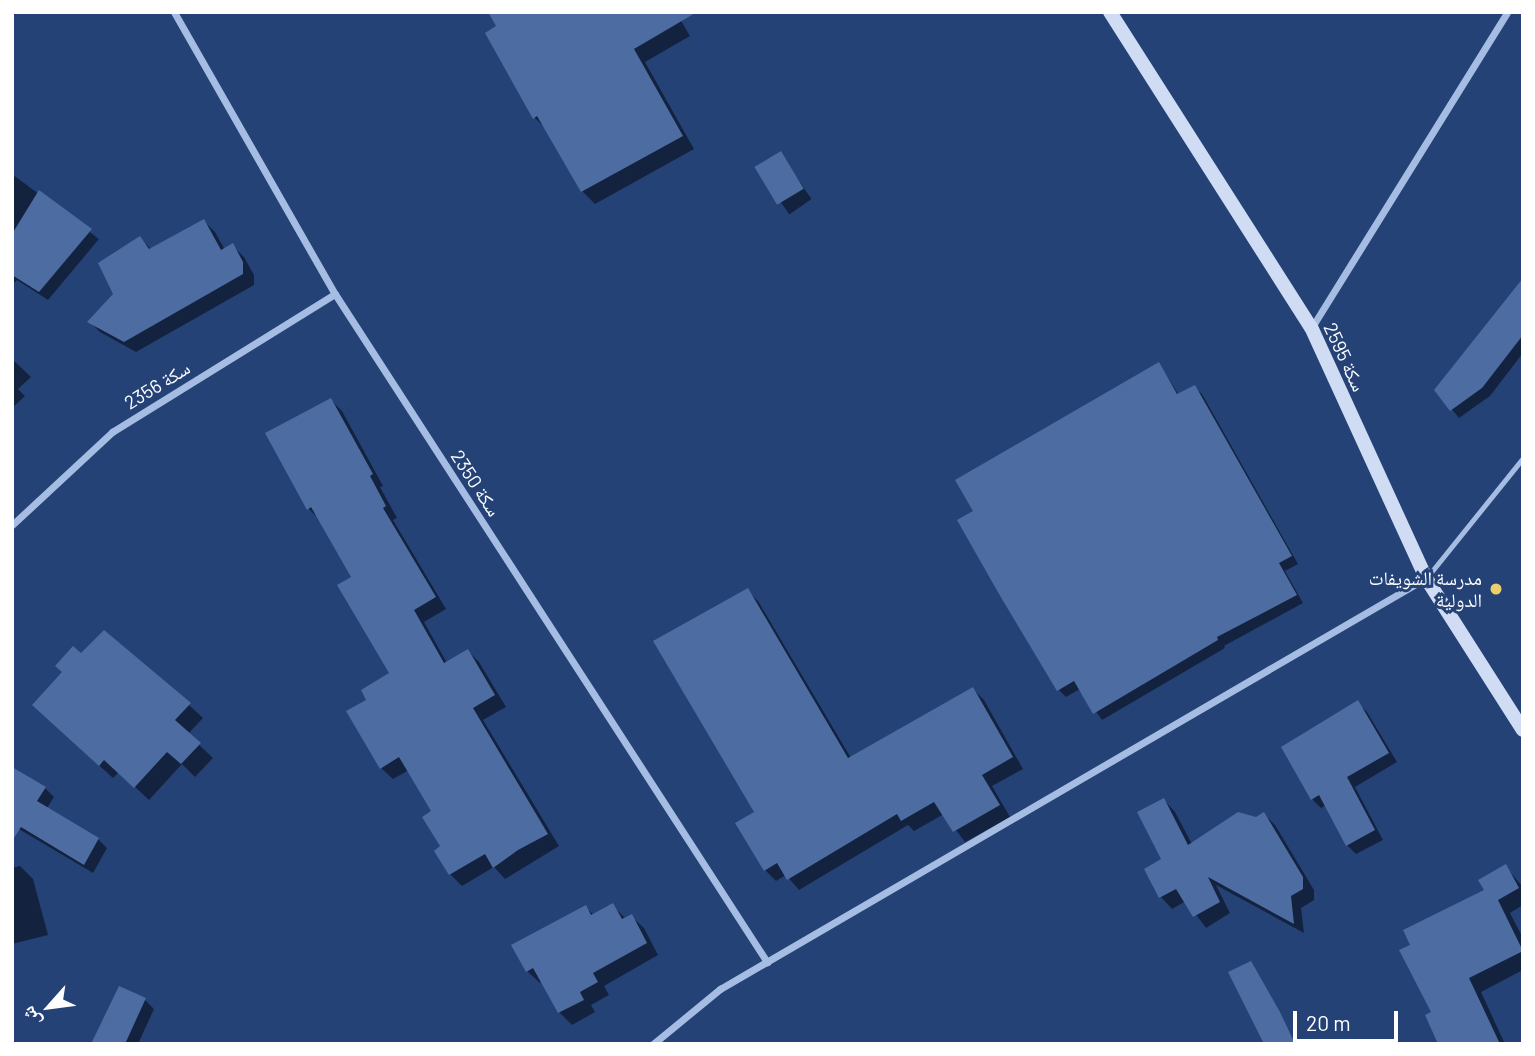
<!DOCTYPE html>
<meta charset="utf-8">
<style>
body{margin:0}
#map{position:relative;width:1535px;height:1056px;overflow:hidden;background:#254277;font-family:Barlow,"Noto Naskh Arabic",sans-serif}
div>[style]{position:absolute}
.shadow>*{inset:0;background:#0007;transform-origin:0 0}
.building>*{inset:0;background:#4d6ca1;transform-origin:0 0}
.lane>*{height:5px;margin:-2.5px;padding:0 2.5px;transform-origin:2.5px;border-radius:2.5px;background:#a6bde3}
.street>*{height:7px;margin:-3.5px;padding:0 3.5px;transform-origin:3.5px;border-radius:3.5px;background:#a6bde3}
.secondary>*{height:14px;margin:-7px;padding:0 7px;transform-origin:7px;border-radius:7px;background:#cfdcf3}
.dots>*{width:19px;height:19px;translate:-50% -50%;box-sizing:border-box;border:4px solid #254277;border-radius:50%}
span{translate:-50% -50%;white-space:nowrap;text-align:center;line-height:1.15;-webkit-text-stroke:6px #254277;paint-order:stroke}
.street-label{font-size:19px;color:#fff}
.poi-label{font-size:19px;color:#fff}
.right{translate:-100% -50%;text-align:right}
.frame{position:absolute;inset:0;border:14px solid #fff;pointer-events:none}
.north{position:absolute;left:14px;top:972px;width:70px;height:70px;-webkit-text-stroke:5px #254277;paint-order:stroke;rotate:242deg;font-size:19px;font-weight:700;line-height:28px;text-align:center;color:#fff}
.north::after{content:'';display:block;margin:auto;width:24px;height:32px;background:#fff;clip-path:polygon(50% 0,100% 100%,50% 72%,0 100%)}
.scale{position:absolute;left:1293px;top:1011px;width:105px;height:32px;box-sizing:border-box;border:4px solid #fff;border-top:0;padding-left:9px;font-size:21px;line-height:24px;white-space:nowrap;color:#fff;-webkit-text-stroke:5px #254277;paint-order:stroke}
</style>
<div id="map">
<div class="shadow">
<i style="clip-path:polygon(676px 12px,690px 36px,645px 62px,694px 149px,595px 204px,582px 191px,547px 130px,534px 117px)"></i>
<i style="left:780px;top:154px;width:55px;height:27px;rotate:55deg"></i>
<i style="clip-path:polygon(12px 174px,99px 239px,48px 300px,17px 280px,12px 285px)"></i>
<i style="clip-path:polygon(204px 221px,215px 232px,225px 250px,233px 246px,244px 257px,254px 275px,254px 285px,136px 352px,100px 332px,90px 322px,115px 294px,140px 238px,152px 250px)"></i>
<i style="clip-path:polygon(1523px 281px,1523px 353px,1490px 396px,1459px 418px,1436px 390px)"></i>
<i style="clip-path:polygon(12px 359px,31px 377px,18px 389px,25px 396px,12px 408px)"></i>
<i style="clip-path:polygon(1159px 364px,1179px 395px,1194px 387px,1202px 394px,1298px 564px,1285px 571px,1303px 603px,1224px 646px,1225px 648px,1102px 720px,1080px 689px,1066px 697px,1058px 689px,976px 512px)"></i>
<i style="clip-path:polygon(331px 400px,342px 411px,383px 486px,380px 487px,397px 518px,393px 520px,446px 609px,424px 622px,447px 663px,468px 651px,479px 662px,506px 707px,483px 720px,559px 846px,505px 879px,494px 867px,462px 886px,450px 874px,433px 811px,409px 770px,393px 779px,381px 768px,368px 701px,391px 674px,353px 578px,321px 521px,309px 509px)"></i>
<i style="clip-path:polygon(747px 590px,758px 601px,851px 758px,973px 689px,984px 700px,1023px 769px,992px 786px,1010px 817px,965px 842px,944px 814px,914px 831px,908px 825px,799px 890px,786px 875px,776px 881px,765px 870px,756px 813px)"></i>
<i style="clip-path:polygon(81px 656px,189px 705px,203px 718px,188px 734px,213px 758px,195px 777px,182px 764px,149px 800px,119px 772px,113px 778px,48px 719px)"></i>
<i style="clip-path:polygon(1358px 703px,1367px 712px,1397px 762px,1355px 787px,1383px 840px,1356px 854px,1347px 845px,1326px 805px,1321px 808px,1312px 799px)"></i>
<i style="clip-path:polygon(45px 788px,54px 797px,47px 808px,98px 839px,107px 848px,93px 873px,12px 825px)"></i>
<i style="clip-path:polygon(1164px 800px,1175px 812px,1192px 844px,1264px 814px,1275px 825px,1314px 890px,1314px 900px,1301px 908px,1304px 933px,1216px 885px,1230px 913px,1206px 928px,1186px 901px,1172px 909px,1161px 897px,1146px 870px,1163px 860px)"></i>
<i style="clip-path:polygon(20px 866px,33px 879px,48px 935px,12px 944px,12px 868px)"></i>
<i style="clip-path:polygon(1505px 866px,1523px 887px,1523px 905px,1510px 913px,1523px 938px,1523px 970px,1481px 992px,1505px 1044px,1433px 1044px,1439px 1041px,1433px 1012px,1486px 891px)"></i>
<i style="clip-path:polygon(613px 906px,625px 918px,631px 916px,644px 928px,658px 955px,604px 986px,609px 995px,591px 1005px,595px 1012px,572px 1025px,559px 1012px,543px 982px,540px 983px,527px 971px,585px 907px,594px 915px)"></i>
<i style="clip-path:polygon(145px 1000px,154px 1009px,138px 1044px,99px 1044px)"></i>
</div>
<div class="building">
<i style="clip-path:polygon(488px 12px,697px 12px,634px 49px,683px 136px,581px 192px,537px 116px,533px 119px,485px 33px,496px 26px)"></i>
<i style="left:781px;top:151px;width:44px;height:31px;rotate:59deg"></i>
<i style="clip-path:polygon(39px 190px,92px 229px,39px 292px,12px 275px,12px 234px)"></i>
<i style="clip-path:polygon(204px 219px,221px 250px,233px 243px,243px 262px,243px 274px,124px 342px,87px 322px,113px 294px,98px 263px,140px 236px,149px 249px)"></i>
<i style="clip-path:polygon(1523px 278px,1523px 335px,1482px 388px,1450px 411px,1434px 390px)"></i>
<i style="clip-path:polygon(1159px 362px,1177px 394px,1195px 385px,1292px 556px,1279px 563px,1297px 595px,1217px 637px,1218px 640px,1093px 714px,1074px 681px,1057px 691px,999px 594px,957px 520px,973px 511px,955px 480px)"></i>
<i style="clip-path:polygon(331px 398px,373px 474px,370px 476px,386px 506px,383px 508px,436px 597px,414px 610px,444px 663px,468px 649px,495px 695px,473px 708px,548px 834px,518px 850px,493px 868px,485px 854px,449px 875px,434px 851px,440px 846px,422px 817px,431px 811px,399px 757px,380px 769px,346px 711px,366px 700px,361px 690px,389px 673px,337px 585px,351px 577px,311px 507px,307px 510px,265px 433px)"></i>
<i style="clip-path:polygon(748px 588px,848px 758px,973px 687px,1013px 757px,982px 775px,1000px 805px,953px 832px,934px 802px,901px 821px,897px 814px,787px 880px,777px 863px,764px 871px,735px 823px,754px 812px,653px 641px)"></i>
<i style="clip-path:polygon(104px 630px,191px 703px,175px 720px,201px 743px,181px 764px,167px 752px,134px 788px,104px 760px,99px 766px,32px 705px,62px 672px,55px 666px,73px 646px,81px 653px)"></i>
<i style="clip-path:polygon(1358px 700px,1389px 753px,1347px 777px,1375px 830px,1346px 846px,1319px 795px,1311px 800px,1281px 747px)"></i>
<i style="clip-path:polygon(12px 767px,46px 787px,37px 801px,99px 838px,84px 865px,21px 827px,12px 841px)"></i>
<i style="clip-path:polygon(1164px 798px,1188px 845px,1238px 812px,1256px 817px,1264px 812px,1303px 877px,1303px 889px,1291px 896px,1294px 924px,1208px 877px,1220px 902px,1193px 917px,1176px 889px,1159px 898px,1144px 869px,1161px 859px,1137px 812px)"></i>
<i style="clip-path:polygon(1506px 864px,1519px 888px,1498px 900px,1523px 951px,1469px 978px,1500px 1044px,1438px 1044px,1425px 1015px,1431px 1012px,1399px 950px,1410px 945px,1403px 930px,1484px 890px,1478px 880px)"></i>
<i style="clip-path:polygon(613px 903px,622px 919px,632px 914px,647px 943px,593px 973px,598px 982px,580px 992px,584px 1000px,558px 1013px,533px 968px,526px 972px,511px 945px,586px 905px,591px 915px)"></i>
<i style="clip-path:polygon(1251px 961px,1280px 1012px,1295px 1044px,1264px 1044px,1228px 972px)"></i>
<i style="clip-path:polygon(119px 986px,146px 998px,125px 1044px,91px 1044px)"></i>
</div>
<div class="lane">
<i style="left:1428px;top:576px;width:151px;rotate:-51.2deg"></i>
</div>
<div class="street">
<i style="left:174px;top:12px;width:325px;rotate:60.3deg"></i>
<i style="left:335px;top:294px;width:796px;rotate:57.11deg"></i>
<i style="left:1312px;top:327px;width:370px;rotate:-58.2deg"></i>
<i style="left:12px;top:525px;width:137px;rotate:-42.9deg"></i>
<i style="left:112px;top:432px;width:262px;rotate:-31.8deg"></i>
<i style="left:653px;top:1044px;width:87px;rotate:-39.4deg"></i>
<i style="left:720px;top:989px;width:817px;rotate:-30.21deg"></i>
</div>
<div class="secondary">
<i style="left:1110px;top:12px;width:374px;rotate:57.5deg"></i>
<i style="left:1311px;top:327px;width:276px;rotate:65.4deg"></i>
<i style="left:1426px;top:578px;width:180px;rotate:57.5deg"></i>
</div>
<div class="dots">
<i style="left:1496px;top:589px;background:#ecd16b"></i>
</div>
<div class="street-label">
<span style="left:1345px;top:357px;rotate:65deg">سكة 2595</span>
<span style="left:157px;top:385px;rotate:-32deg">سكة 2356</span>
<span style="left:476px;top:483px;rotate:57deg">سكة 2350</span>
</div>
<div class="poi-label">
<span class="right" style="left:1482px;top:589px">مدرسة الشويفات<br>الدولية</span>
</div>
<div class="frame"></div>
<div class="north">ش</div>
<div class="scale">20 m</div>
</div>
